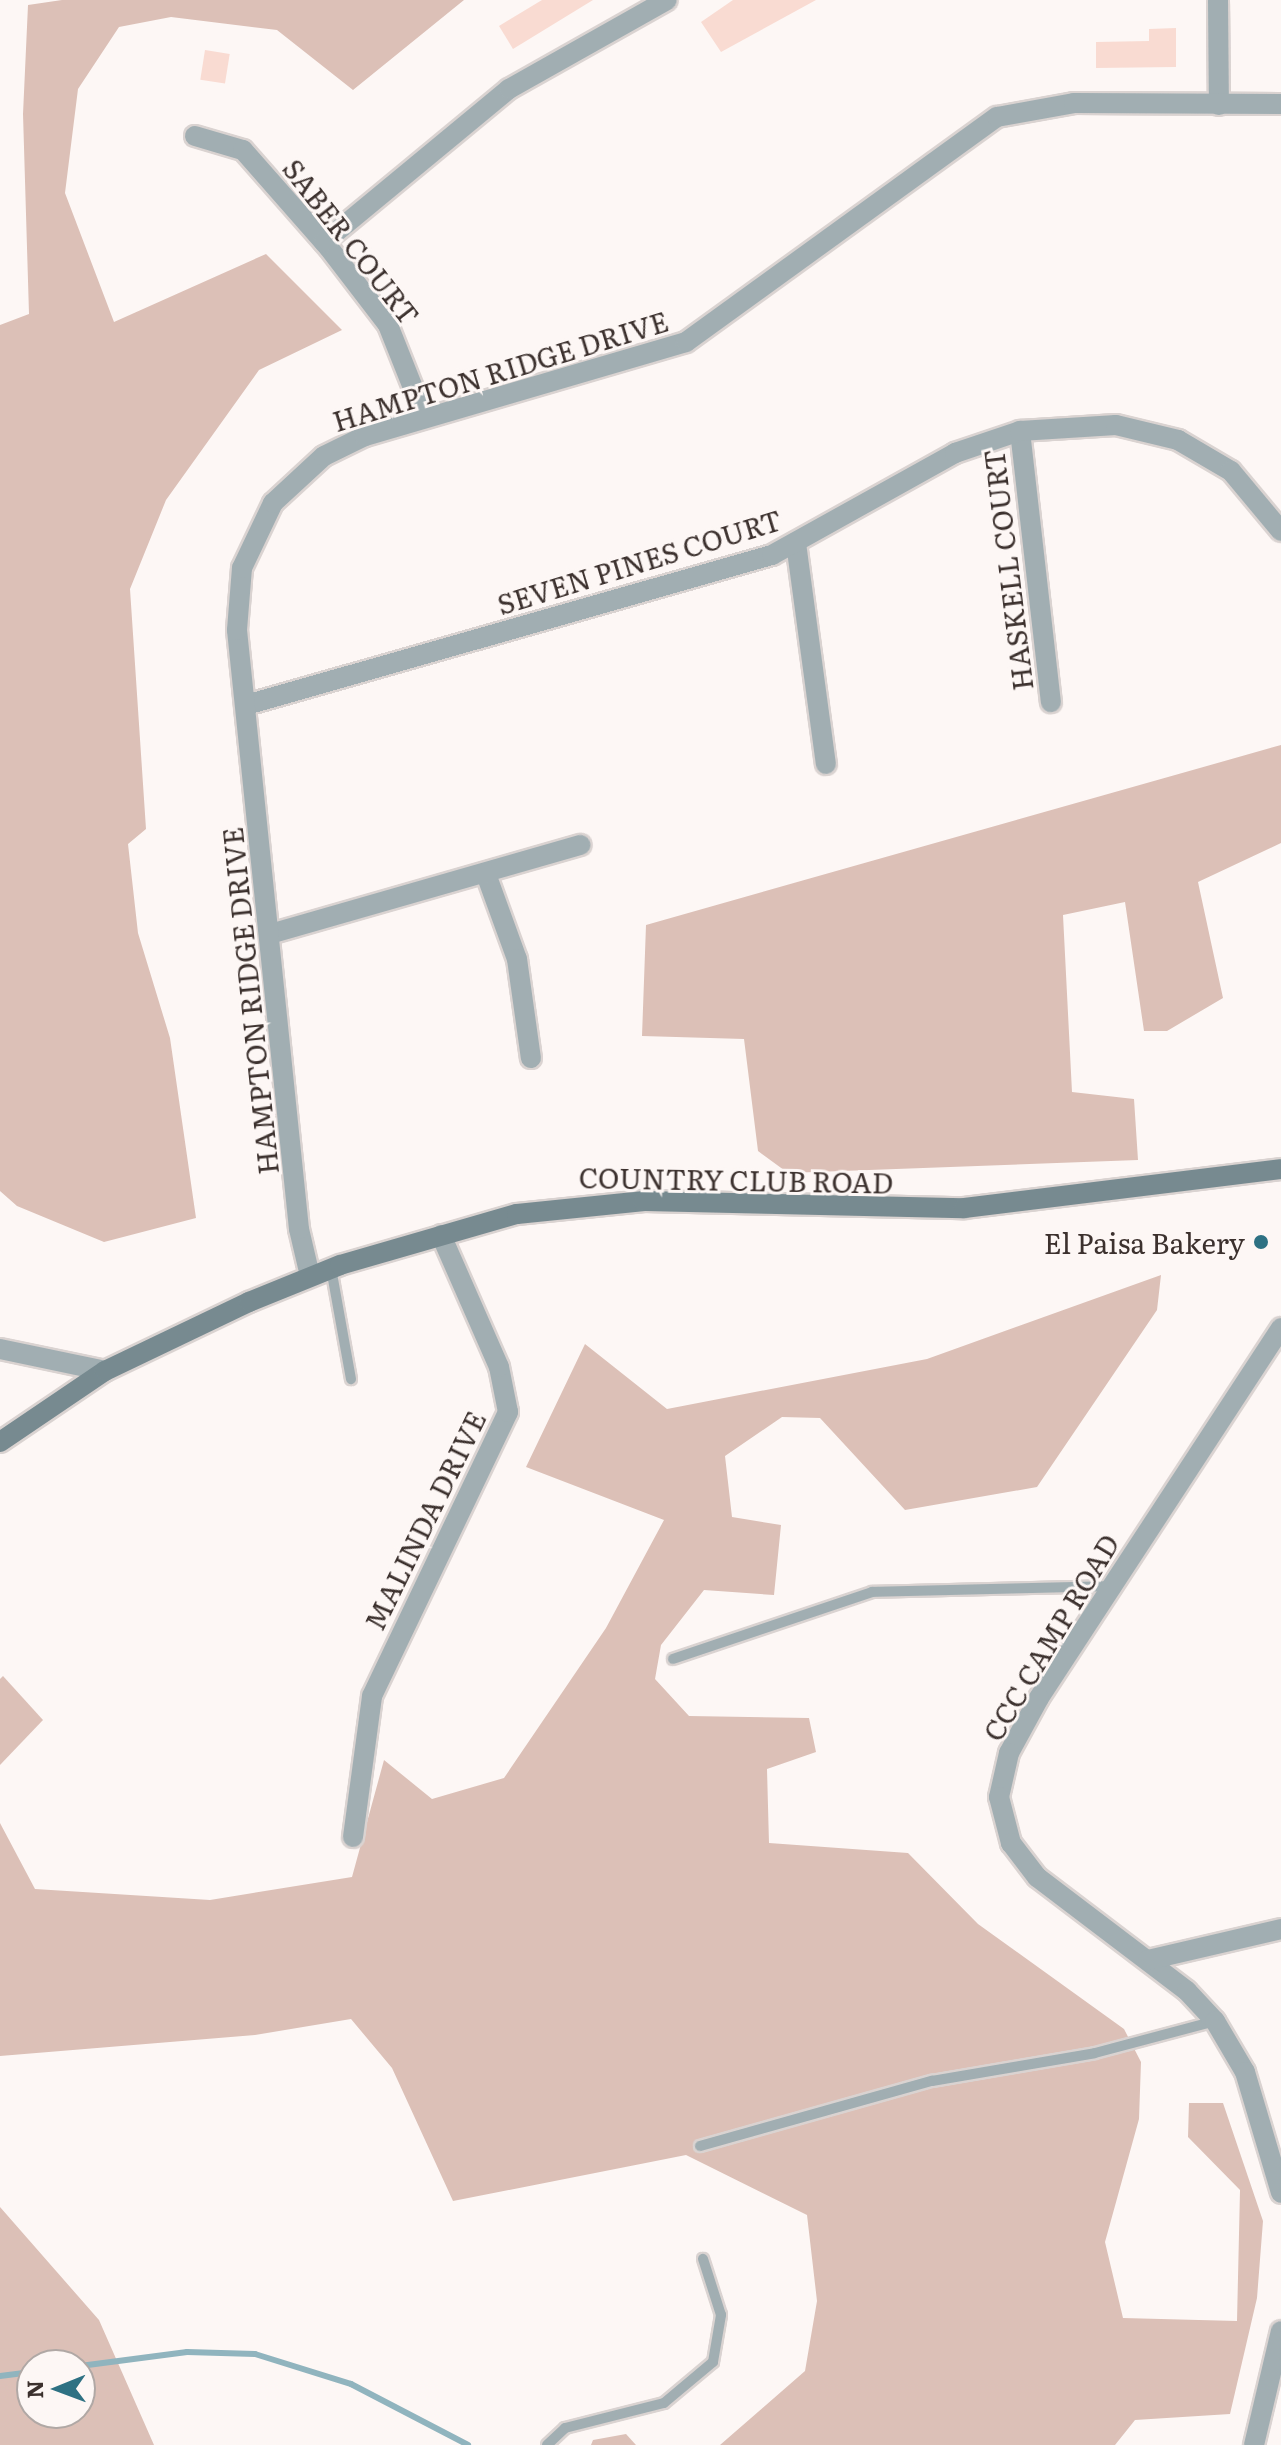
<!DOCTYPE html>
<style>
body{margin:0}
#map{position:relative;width:1281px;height:2445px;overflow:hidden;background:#fdf7f5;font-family:Literata,serif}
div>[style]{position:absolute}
.green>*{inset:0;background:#dcc0b7}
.stream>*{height:6px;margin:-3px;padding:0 3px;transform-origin:3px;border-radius:3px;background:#90b4be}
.building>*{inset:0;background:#f9dbd2;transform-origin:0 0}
.roads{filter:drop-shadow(2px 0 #dad3d1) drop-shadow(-2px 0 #dad3d1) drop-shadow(0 2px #dad3d1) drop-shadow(0 -2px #dad3d1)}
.lane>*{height:10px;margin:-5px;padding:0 5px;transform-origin:5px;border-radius:5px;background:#a1aeb2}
.street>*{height:20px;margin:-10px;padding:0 10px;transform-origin:10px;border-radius:10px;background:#a1aeb2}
.secondary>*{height:20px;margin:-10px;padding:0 10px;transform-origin:10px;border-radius:10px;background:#778a90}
.dots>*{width:22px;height:22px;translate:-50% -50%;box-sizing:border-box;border:4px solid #fdf7f5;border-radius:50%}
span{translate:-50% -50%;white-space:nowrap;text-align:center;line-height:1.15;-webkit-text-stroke:6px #fdf7f5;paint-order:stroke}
.street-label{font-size:28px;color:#3c312e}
.poi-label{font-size:28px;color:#3c312e}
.right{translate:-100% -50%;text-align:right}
.north{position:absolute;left:16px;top:2349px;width:80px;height:80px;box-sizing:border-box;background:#fdf7f5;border:2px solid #b0a8a5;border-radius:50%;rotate:269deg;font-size:22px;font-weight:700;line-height:32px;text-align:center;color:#3c312e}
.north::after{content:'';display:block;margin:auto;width:28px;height:36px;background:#2e7183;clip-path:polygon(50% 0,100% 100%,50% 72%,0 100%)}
</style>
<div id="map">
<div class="green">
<i style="clip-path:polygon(62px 0,464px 0,353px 90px,277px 30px,171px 17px,119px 27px,78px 89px,65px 193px,114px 322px,266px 254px,342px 330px,259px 370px,166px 500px,130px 589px,146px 829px,128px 844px,138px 933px,170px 1038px,196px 1218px,104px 1242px,17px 1206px,0 1191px,0 325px,29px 314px,23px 114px,28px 5px)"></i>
<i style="clip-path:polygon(1281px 745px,1281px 843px,1198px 882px,1223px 998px,1167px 1031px,1144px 1031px,1125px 902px,1063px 915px,1072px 1092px,1134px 1099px,1138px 1160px,788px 1173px,758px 1151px,744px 1039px,642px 1036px,646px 925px)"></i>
<i style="clip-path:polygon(1161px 1275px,1157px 1310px,1037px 1487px,905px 1510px,820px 1418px,782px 1417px,725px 1456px,732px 1517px,781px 1525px,774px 1595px,704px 1590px,661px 1645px,655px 1679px,689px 1716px,809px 1718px,816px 1752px,767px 1769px,769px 1843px,908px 1853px,978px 1924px,1124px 2029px,1141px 2062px,1139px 2119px,1105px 2242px,1123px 2318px,1237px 2321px,1240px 2190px,1188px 2137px,1189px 2103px,1223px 2103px,1263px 2221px,1257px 2298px,1230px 2414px,1135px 2420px,1115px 2445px,720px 2445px,805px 2371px,817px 2301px,807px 2215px,686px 2155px,453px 2201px,392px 2068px,351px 2019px,255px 2035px,0 2056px,0 1823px,35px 1889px,210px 1900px,352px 1877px,384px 1760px,432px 1799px,504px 1778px,606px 1628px,664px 1520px,526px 1467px,585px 1344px,667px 1409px,927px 1359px)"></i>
<i style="clip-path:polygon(3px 1676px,43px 1720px,0 1765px,0 1679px)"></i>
<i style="clip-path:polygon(evenodd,0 2207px,99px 2320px,154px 2445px,0 2445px,0 2207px,32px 2365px,80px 2365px,80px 2413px,32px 2413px,32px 2365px)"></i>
<i style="clip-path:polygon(626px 2434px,636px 2445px,591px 2445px,593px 2440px)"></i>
</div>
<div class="stream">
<i style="left:80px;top:2366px;width:108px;rotate:-7.5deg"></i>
<i style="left:187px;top:2352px;width:68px;rotate:1.7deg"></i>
<i style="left:255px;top:2354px;width:101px;rotate:17.4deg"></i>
<i style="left:351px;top:2384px;width:132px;rotate:27.5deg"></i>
<i style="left:0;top:2376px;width:32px;rotate:-7deg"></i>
</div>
<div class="building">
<i style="clip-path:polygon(542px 0,593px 0,513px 49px,499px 26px)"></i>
<i style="clip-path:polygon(733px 0,816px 0,721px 52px,701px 22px)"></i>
<i style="clip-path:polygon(1176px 28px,1176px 67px,1096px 68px,1096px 42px,1149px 41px,1149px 29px)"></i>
<i style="left:205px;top:50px;width:25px;height:30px;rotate:9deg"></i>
</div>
<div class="roads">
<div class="lane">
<i style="left:331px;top:1268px;width:113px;rotate:79.8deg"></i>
<i style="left:673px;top:1659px;width:210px;rotate:-18.6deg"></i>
<i style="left:872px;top:1592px;width:238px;rotate:-1.4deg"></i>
<i style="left:700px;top:2146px;width:241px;rotate:-15.7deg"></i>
<i style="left:932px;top:2081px;width:165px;rotate:-9.7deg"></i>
<i style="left:1095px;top:2053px;width:124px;rotate:-14.9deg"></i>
<i style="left:547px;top:2445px;width:25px;rotate:-43deg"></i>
<i style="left:565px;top:2428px;width:102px;rotate:-14.2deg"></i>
<i style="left:664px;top:2403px;width:64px;rotate:-39.9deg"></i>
<i style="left:713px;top:2362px;width:48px;rotate:-80.3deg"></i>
<i style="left:721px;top:2315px;width:59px;rotate:-107.8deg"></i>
</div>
<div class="street">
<i style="left:1218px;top:0;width:105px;rotate:89.5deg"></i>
<i style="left:195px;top:136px;width:50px;rotate:16.3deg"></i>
<i style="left:243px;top:150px;width:130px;rotate:48.7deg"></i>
<i style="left:329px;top:248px;width:97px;rotate:52.5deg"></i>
<i style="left:388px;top:325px;width:100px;rotate:68.3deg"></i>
<i style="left:324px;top:242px;width:240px;rotate:-39.6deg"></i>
<i style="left:509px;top:89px;width:181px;rotate:-29.4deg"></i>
<i style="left:1020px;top:431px;width:273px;rotate:83.5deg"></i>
<i style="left:796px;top:543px;width:223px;rotate:82.3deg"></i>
<i style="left:246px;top:705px;width:547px;rotate:-15.92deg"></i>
<i style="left:772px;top:555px;width:210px;rotate:-29.1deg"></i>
<i style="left:955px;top:453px;width:69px;rotate:-18.7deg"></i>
<i style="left:1020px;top:431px;width:96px;rotate:-3.6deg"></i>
<i style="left:1116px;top:425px;width:64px;rotate:13.6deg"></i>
<i style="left:1178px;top:440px;width:61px;rotate:30.3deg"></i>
<i style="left:1231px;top:471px;width:78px;rotate:50.2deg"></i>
<i style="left:486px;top:874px;width:90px;rotate:70deg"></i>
<i style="left:517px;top:959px;width:100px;rotate:82deg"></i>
<i style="left:270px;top:934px;width:323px;rotate:-16deg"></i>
<i style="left:310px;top:1276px;width:48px;rotate:-103.2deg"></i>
<i style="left:299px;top:1229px;width:602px;rotate:-95.91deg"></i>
<i style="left:237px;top:630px;width:62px;rotate:-85.4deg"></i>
<i style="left:242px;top:568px;width:72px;rotate:-64.5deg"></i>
<i style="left:273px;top:503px;width:69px;rotate:-42.7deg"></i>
<i style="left:324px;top:456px;width:46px;rotate:-26deg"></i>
<i style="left:365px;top:436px;width:334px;rotate:-16.3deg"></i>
<i style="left:686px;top:342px;width:384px;rotate:-35.9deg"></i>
<i style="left:997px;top:117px;width:78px;rotate:-10.3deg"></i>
<i style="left:1074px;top:103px;width:207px;rotate:0.3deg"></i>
<i style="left:1281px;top:1328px;width:442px;rotate:123.2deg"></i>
<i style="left:1039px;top:1698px;width:63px;rotate:118.6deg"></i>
<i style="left:1009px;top:1753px;width:45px;rotate:102.8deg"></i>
<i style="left:999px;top:1797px;width:48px;rotate:75.4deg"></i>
<i style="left:1011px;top:1843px;width:43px;rotate:52.6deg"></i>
<i style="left:1037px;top:1877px;width:188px;rotate:37.2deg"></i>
<i style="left:1187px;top:1991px;width:41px;rotate:47deg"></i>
<i style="left:1215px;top:2021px;width:59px;rotate:59.5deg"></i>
<i style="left:1245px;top:2072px;width:126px;rotate:73.4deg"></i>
<i style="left:0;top:1349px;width:107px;rotate:11.8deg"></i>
<i style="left:353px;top:1837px;width:142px;rotate:-82.3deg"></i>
<i style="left:372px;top:1696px;width:315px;rotate:-64.4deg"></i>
<i style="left:508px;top:1412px;width:46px;rotate:-101.3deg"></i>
<i style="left:499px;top:1367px;width:144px;rotate:-113.7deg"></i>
<i style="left:1148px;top:1960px;width:137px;rotate:-13.1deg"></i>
<i style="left:1254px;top:2445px;width:117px;rotate:-76.7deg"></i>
</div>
<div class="secondary">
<i style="left:0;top:1442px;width:127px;rotate:-34.1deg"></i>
<i style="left:105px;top:1371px;width:160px;rotate:-25.6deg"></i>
<i style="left:249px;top:1302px;width:98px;rotate:-22.1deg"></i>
<i style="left:340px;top:1265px;width:184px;rotate:-16.1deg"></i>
<i style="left:517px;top:1214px;width:128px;rotate:-5.8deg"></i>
<i style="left:644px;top:1201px;width:320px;rotate:1.3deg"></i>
<i style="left:964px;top:1208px;width:319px;rotate:-7deg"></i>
</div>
</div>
<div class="dots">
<i style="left:1261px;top:1242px;background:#2e7183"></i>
</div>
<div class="street-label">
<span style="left:352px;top:241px;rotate:52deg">SABER COURT</span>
<span style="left:500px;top:370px;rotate:-17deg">HAMPTON RIDGE DRIVE</span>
<span style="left:639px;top:561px;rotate:-17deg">SEVEN PINES COURT</span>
<span style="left:1007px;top:570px;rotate:-97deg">HASKELL COURT</span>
<span style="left:249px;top:1001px;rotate:-96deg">HAMPTON RIDGE DRIVE</span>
<span style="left:736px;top:1179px;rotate:1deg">COUNTRY CLUB ROAD</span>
<span style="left:424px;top:1520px;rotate:-64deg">MALINDA DRIVE</span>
<span style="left:1050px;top:1637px;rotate:-59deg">CCC CAMP ROAD</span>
</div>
<div class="poi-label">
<span class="right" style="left:1245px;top:1242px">El Paisa Bakery</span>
</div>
<div class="north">N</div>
</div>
